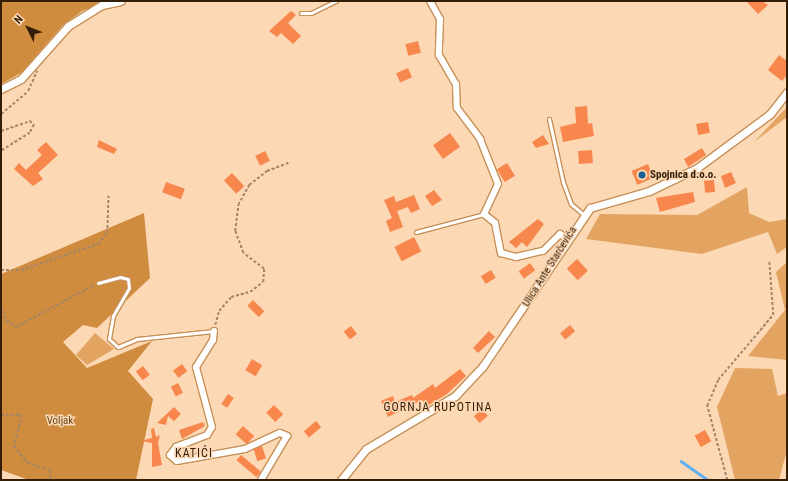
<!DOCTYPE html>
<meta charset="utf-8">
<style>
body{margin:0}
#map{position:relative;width:788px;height:481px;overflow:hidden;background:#fcd8b5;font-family:"Roboto Condensed",sans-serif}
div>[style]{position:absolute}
.green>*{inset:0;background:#e3a462}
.forest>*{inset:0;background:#cf8b3e}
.stream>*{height:2.5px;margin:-1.25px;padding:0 1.25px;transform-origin:1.25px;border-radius:1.25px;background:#62b0f2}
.building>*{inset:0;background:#f7874d;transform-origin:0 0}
.path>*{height:1.5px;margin-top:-0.75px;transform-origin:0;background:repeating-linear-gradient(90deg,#a38567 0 3px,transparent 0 5px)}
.roads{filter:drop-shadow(1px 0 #c89056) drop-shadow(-1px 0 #c89056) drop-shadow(0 1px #c89056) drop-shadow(0 -1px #c89056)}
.service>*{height:3px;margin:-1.5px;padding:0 1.5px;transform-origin:1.5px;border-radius:1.5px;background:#fff}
.minor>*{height:6px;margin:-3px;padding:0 3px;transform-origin:3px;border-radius:3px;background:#fff}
.tertiary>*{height:7px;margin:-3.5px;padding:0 3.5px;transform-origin:3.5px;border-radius:3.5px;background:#fff}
.dots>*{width:11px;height:11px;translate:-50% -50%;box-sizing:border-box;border:2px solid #fcd8b5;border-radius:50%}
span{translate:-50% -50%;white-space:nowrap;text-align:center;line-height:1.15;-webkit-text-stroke:3px #fcd8b5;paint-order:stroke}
.poi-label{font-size:11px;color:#331e05;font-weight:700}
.left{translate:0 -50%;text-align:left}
.street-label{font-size:11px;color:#331e05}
.park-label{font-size:11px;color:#69451d}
.neighbourhood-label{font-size:12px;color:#331e05;letter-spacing:1px}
.frame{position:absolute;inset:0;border:2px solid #331e05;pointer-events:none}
.north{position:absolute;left:8px;top:8px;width:40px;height:40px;-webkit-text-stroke:3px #fcd8b5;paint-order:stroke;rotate:312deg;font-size:11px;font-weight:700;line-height:16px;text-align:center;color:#331e05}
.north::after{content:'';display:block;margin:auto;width:14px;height:18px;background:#331e05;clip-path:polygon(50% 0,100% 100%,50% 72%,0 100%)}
</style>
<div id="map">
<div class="green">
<i style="clip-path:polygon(787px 107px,787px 117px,754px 142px)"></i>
<i style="clip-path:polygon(747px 187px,749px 213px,769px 222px,787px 219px,787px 247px,777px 254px,768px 232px,702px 254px,586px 239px,600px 214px,697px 215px)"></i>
<i style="clip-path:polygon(787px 262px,787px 360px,748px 356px,785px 310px,776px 272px)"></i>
<i style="clip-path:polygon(95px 333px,114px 349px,87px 365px,76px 355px)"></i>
<i style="clip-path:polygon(735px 368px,772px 369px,778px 396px,787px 393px,787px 450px,779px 480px,735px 480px,717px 407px)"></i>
</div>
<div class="forest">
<i style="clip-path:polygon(1px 1px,110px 1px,82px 11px,63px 25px,21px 73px,1px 84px)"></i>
<i style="clip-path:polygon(144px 213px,150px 278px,97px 328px,83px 325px,63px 342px,87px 368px,152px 341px,128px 371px,153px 399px,136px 480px,29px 480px,1px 470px,1px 274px)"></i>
</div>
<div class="stream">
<i style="left:681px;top:461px;width:33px;rotate:35deg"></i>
</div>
<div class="building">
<i style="clip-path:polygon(746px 1px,762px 1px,768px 5px,758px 14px)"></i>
<i style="clip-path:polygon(291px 11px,296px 15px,288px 23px,301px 36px,293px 44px,281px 33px,277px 37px,269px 31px)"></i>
<i style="left:418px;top:41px;width:12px;height:13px;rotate:76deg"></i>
<i style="clip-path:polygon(779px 55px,787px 61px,787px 75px,782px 81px,768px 70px)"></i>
<i style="left:408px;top:68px;width:10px;height:13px;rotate:66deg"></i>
<i style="clip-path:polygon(587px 106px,588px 124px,592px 123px,594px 136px,563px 142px,560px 127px,576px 123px,575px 107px)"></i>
<i style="left:708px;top:122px;width:11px;height:12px;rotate:80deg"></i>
<i style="left:450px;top:133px;width:17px;height:21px;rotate:54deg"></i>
<i style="clip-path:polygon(543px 135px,549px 144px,536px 148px,532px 142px)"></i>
<i style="clip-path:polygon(99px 140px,117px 149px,114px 154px,97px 147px)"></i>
<i style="clip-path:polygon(46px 142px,58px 155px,38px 173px,43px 179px,33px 186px,14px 169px,19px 163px,26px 170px,42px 155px,37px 150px)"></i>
<i style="clip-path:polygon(702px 148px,706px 155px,688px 167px,684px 159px)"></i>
<i style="left:592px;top:150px;width:13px;height:14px;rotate:86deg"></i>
<i style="left:265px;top:151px;width:11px;height:11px;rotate:63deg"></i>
<i style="left:507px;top:163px;width:15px;height:12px;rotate:58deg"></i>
<i style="left:648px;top:164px;width:15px;height:18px;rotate:67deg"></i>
<i style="clip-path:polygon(731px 172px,736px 183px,725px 188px,721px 176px)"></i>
<i style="left:232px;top:173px;width:18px;height:11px;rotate:47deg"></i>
<i style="left:714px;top:180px;width:12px;height:10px;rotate:85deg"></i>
<i style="left:166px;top:182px;width:20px;height:11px;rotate:20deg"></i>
<i style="clip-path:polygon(434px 190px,442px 200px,432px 206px,425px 196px)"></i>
<i style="clip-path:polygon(693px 192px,695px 202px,660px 212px,656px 198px)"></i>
<i style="clip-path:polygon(414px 195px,420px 209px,411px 213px,408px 207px,397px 211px,403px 227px,390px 232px,386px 221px,392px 218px,384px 200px,394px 196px,396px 202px)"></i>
<i style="clip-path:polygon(538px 219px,544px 224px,527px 247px,522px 242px,516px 248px,509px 242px)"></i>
<i style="left:414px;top:237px;width:16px;height:22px;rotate:63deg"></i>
<i style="left:577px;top:259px;width:16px;height:14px;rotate:47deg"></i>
<i style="left:530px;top:263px;width:9px;height:14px;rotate:54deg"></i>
<i style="left:491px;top:270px;width:9px;height:12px;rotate:58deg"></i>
<i style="left:253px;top:300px;width:16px;height:8px;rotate:45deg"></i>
<i style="left:570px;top:325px;width:8px;height:13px;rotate:50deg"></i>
<i style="left:351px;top:326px;width:10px;height:9px;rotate:53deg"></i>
<i style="clip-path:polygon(489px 331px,495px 337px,478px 353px,473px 348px)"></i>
<i style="left:252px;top:359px;width:12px;height:13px;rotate:31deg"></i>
<i style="left:182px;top:364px;width:9px;height:11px;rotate:54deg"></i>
<i style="left:143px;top:366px;width:11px;height:9px;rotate:52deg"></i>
<i style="clip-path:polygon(460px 369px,466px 376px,447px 394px,427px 406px,422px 400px,388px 417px,381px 401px,393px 396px,395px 402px,412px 395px,413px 398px,433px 384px,435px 388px)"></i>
<i style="left:178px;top:383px;width:11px;height:8px;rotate:63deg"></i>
<i style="left:228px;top:394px;width:7px;height:12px;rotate:34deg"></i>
<i style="left:274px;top:405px;width:13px;height:11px;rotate:45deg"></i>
<i style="clip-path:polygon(174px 407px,181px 414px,174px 421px,168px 416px,166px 425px,157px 423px)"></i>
<i style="left:482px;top:409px;width:9px;height:11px;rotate:49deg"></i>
<i style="left:316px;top:421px;width:8px;height:16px;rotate:50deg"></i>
<i style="clip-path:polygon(203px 422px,205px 426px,182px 439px,179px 430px)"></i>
<i style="left:243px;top:426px;width:15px;height:11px;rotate:42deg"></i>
<i style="clip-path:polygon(154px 428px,156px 437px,160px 435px,158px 443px,162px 465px,152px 467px,152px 443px,141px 441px,152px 438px,151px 429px)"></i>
<i style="left:705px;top:430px;width:13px;height:12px;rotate:61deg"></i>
<i style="left:262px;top:446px;width:13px;height:9px;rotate:72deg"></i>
<i style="left:241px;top:455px;width:26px;height:7px;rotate:40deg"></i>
</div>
<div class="path">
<i style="left:1px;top:114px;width:35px;rotate:-40deg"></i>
<i style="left:28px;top:91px;width:22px;rotate:-66deg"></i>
<i style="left:1px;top:131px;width:31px;rotate:-19deg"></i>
<i style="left:30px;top:121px;width:6px;rotate:45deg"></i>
<i style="left:34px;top:125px;width:9px;rotate:117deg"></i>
<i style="left:30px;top:133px;width:34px;rotate:148deg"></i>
<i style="left:1px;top:270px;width:20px"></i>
<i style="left:21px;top:270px;width:81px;rotate:-18.7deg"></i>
<i style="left:98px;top:244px;width:14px;rotate:-51deg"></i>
<i style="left:107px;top:233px;width:37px;rotate:-88deg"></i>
<i style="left:1px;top:306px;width:16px;rotate:68deg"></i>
<i style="left:7px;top:321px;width:11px;rotate:34deg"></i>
<i style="left:16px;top:327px;width:89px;rotate:-28.3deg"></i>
<i style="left:215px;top:325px;width:15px;rotate:-74deg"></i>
<i style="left:219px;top:311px;width:18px;rotate:-49deg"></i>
<i style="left:231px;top:297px;width:20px;rotate:-15deg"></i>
<i style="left:250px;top:292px;width:16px;rotate:-38deg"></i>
<i style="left:263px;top:282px;width:13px;rotate:-86deg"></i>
<i style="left:264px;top:269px;width:26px;rotate:-143deg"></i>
<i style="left:243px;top:253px;width:23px;rotate:-110deg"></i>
<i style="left:235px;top:231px;width:26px;rotate:-83deg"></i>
<i style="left:238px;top:205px;width:23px;rotate:-61deg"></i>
<i style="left:249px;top:185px;width:23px;rotate:-38deg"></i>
<i style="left:267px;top:171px;width:25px;rotate:-21deg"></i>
<i style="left:1px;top:415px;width:21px"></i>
<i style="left:22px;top:415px;width:32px;rotate:104deg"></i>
<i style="left:14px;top:446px;width:22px;rotate:51deg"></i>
<i style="left:28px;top:463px;width:23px;rotate:18deg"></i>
<i style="left:50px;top:470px;width:10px;rotate:84deg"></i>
<i style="left:727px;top:480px;width:77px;rotate:-105.1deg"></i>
<i style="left:707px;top:406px;width:28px;rotate:-67deg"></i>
<i style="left:718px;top:380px;width:85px;rotate:-49.8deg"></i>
<i style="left:773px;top:315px;width:54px;rotate:-94.2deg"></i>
</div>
<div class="roads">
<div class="service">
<i style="left:301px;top:13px;width:10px"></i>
<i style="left:311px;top:13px;width:28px;rotate:-26deg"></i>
<i style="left:549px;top:119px;width:65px;rotate:77.5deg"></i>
<i style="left:563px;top:182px;width:23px;rotate:70deg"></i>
<i style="left:571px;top:204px;width:17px;rotate:40deg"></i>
<i style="left:416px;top:232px;width:70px;rotate:-14.8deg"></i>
<i style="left:98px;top:283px;width:23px;rotate:-15deg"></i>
<i style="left:120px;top:277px;width:8px;rotate:14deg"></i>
<i style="left:128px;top:279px;width:9px;rotate:84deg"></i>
<i style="left:129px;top:288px;width:32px;rotate:120deg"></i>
<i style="left:113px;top:316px;width:23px;rotate:100deg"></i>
<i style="left:109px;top:339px;width:12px;rotate:42deg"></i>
<i style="left:118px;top:347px;width:21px;rotate:-23deg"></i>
<i style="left:137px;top:339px;width:77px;rotate:-5.9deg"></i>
</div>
<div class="minor">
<i style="left:430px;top:1px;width:21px;rotate:61deg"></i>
<i style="left:440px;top:19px;width:36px;rotate:92deg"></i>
<i style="left:439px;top:55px;width:34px;rotate:60deg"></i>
<i style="left:456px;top:84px;width:24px;rotate:88deg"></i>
<i style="left:457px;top:108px;width:39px;rotate:53deg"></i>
<i style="left:480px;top:139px;width:48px;rotate:68.2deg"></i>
<i style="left:498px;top:184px;width:33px;rotate:115deg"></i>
<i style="left:484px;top:214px;width:14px;rotate:39deg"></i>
<i style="left:495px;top:223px;width:31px;rotate:79deg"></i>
<i style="left:501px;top:253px;width:16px;rotate:15deg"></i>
<i style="left:516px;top:257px;width:28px;rotate:-13deg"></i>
<i style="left:543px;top:251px;width:24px;rotate:-45deg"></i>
<i style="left:560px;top:234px;width:9px;rotate:32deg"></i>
<i style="left:214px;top:331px;width:9px;rotate:96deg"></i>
<i style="left:213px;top:340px;width:32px;rotate:122deg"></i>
<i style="left:196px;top:367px;width:62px;rotate:75.1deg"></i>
<i style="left:212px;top:427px;width:9px;rotate:122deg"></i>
<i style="left:207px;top:435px;width:33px;rotate:159deg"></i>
<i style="left:176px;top:447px;width:10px;rotate:127deg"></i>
<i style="left:170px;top:455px;width:9px;rotate:41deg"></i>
<i style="left:177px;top:461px;width:69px;rotate:-10deg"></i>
<i style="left:245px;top:449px;width:38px;rotate:-25deg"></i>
<i style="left:280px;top:433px;width:8px;rotate:23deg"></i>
<i style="left:287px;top:436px;width:51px;rotate:120.6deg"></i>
</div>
<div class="tertiary">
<i style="left:1px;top:89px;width:22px;rotate:-27deg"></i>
<i style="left:21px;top:79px;width:71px;rotate:-48.4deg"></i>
<i style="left:68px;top:26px;width:40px;rotate:-32deg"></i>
<i style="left:102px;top:5px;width:19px;rotate:-12deg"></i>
<i style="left:341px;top:480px;width:40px;rotate:-51deg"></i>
<i style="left:366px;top:449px;width:104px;rotate:-30.8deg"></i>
<i style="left:455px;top:396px;width:41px;rotate:-47deg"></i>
<i style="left:483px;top:366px;width:191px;rotate:-55.9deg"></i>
<i style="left:590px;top:208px;width:61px;rotate:-16.1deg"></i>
<i style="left:649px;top:191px;width:53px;rotate:-25.6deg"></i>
<i style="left:697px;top:168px;width:91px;rotate:-36.5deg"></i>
<i style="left:770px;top:114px;width:28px;rotate:-52deg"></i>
</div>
</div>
<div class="dots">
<i style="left:642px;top:175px;background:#195f93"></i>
</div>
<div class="poi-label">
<span class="left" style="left:650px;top:175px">Spojnica d.o.o.</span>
</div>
<div class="street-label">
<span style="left:550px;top:267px;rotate:-58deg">Ulica Ante Starčevića</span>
</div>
<div class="park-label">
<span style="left:60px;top:421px">Voljak</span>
</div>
<div class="neighbourhood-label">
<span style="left:438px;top:408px">GORNJA RUPOTINA</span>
<span style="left:194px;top:454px">KATIĆI</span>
</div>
<div class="frame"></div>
<div class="north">N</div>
</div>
